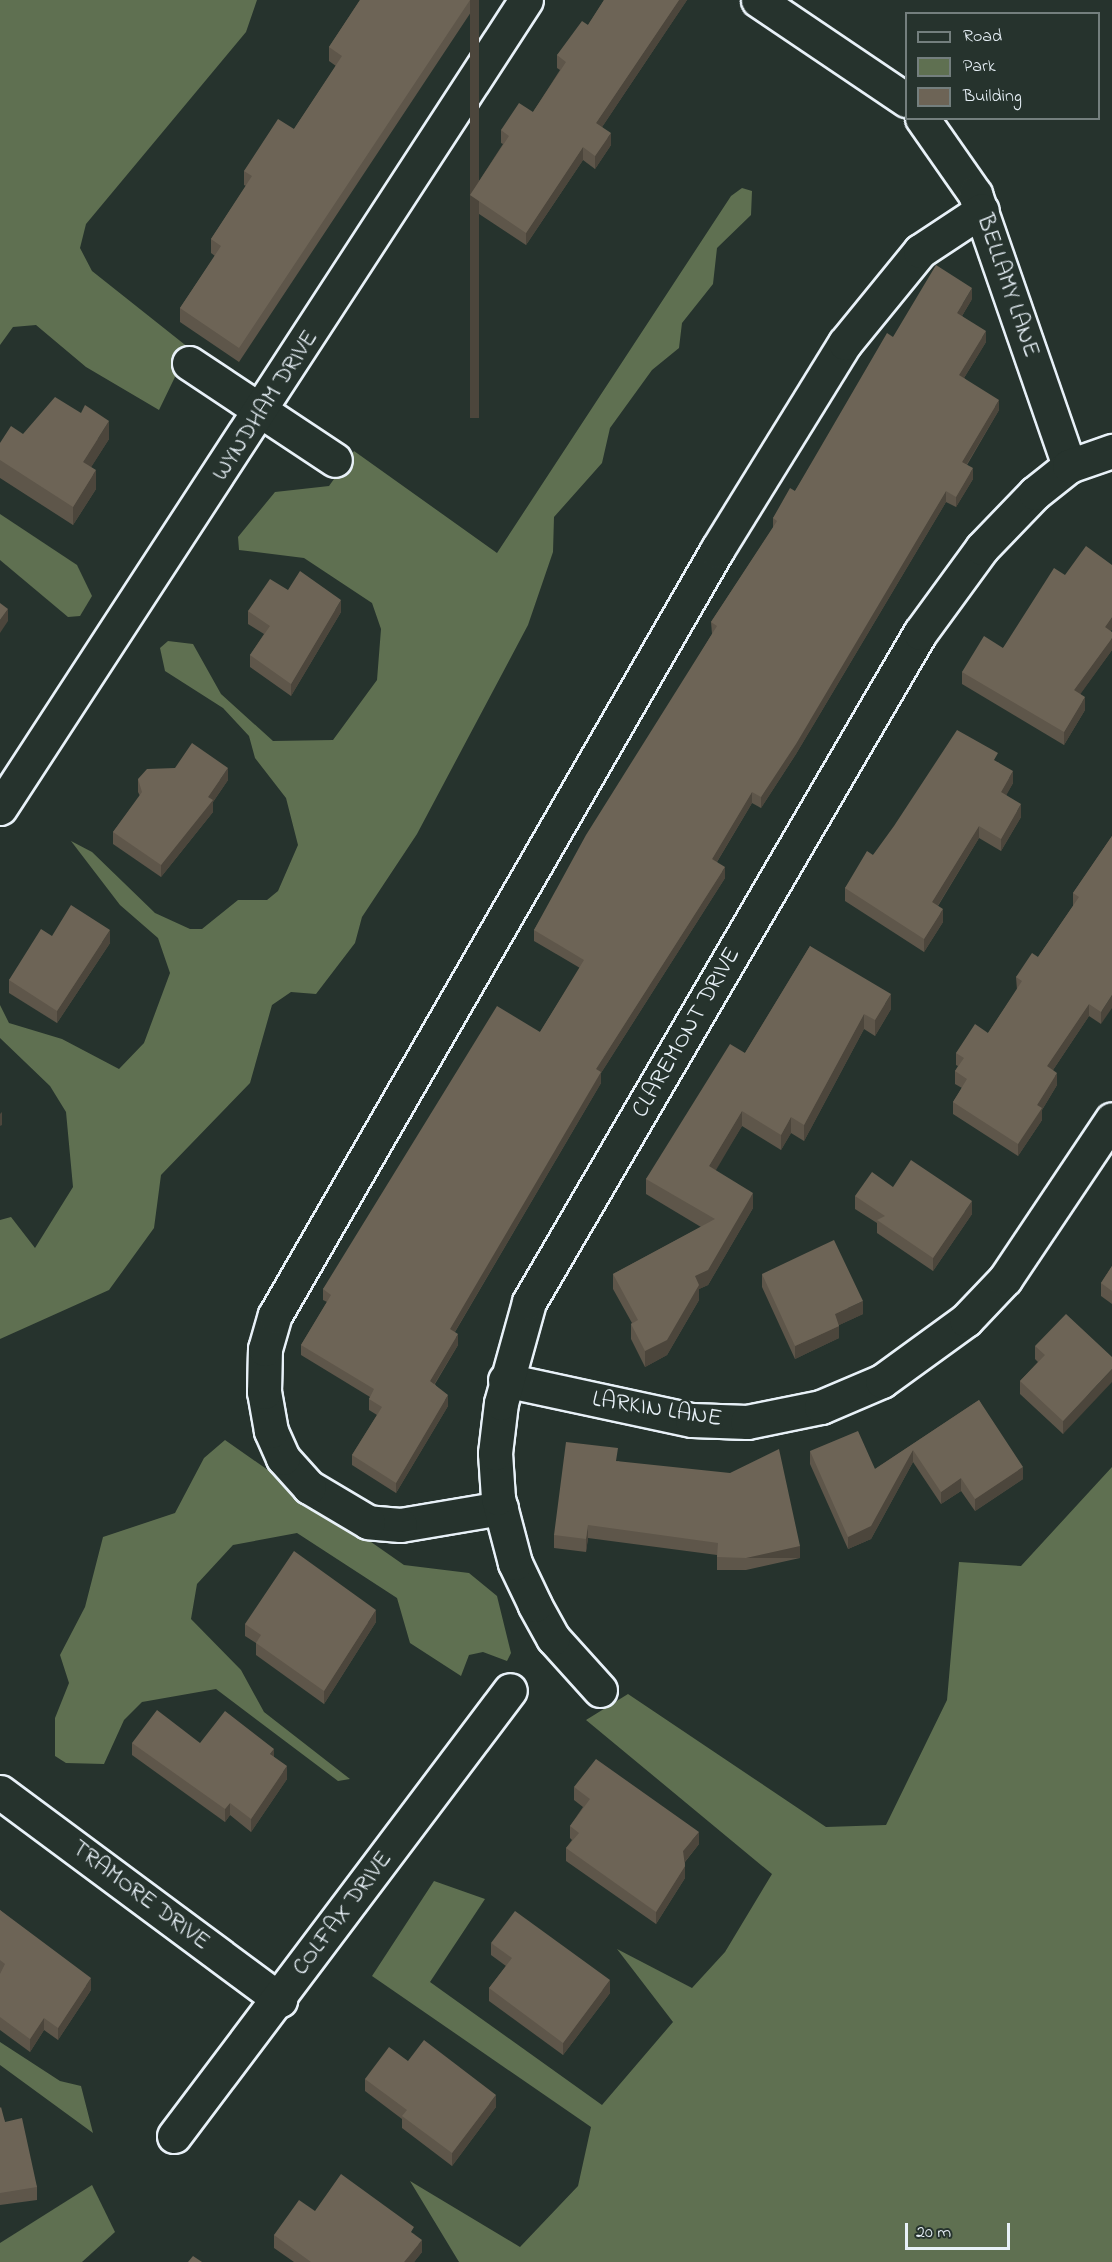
<!DOCTYPE html>
<style>
body{margin:0}
#map{position:relative;width:1112px;height:2262px;overflow:hidden;background:#26332d;font-family:"Indie Flower",sans-serif}
div>[style]{position:absolute}
.green>*{inset:0;background:#5f7051}
.roads{filter:drop-shadow(2px 0 #e8f1f8) drop-shadow(-2px 0 #e8f1f8) drop-shadow(0 2px #e8f1f8) drop-shadow(0 -2px #e8f1f8)}
.minor>*{height:33px;margin:-16.5px;padding:0 16.5px;transform-origin:16.5px;border-radius:16.5px;background:#26332d}
.wall>*{inset:0;background:#5e564a}
.shaded-wall>*{inset:0;background:#4c463c;transform-origin:0 0}
.building>*{inset:0;background:#6d6456}
span{translate:-50% -50%;white-space:nowrap;text-align:center;line-height:1.15;-webkit-text-stroke:5px #26332d;paint-order:stroke}
.street-label{font-size:24px;color:#e8f1f8}
.legend{position:absolute;left:905px;top:12px;width:195px;height:108px;box-sizing:border-box;background:#26332d;border:2px solid #747f7e;margin:0;padding:8px 10px;list-style:none;font-size:18px;color:#e8f1f8}
.legend li{display:flex;align-items:center;gap:12px;height:30px}
.legend b{width:30px;border:2px solid #747f7e}
.scale{position:absolute;left:905px;top:2223px;width:105px;height:27px;box-sizing:border-box;border:3px solid #e8f1f8;border-top:0;padding-left:8px;font-size:18px;line-height:21px;white-space:nowrap;color:#e8f1f8;-webkit-text-stroke:4px #26332d;paint-order:stroke}
</style>
<div id="map">
<div class="green">
<i style="clip-path:polygon(0 0,257px 0,246px 32px,86px 224px,80px 248px,92px 271px,189px 348px,159px 410px,86px 367px,36px 325px,13px 327px,0 345px)"></i>
<i style="clip-path:polygon(742px 188px,752px 191px,751px 215px,717px 248px,713px 284px,682px 323px,679px 348px,652px 370px,610px 428px,602px 463px,554px 517px,553px 552px,528px 625px,417px 834px,362px 917px,355px 943px,316px 994px,291px 992px,272px 1005px,250px 1083px,161px 1175px,154px 1228px,109px 1290px,0 1339px,0 1220px,11px 1217px,35px 1248px,73px 1187px,66px 1112px,50px 1086px,0 1038px,0 1005px,9px 1023px,62px 1039px,119px 1069px,144px 1043px,170px 973px,158px 938px,120px 905px,71px 841px,92px 852px,155px 913px,190px 929px,202px 929px,238px 900px,267px 900px,278px 891px,298px 845px,286px 798px,255px 758px,249px 736px,223px 708px,165px 671px,160px 648px,168px 641px,193px 644px,221px 694px,273px 741px,333px 740px,377px 680px,381px 629px,372px 603px,304px 558px,239px 550px,238px 537px,275px 492px,329px 486px,354px 451px,497px 553px,731px 196px)"></i>
<i style="clip-path:polygon(0 514px,77px 565px,92px 596px,80px 616px,68px 617px,0 560px)"></i>
<i style="clip-path:polygon(225px 1440px,404px 1565px,469px 1573px,497px 1596px,511px 1653px,507px 1661px,483px 1652px,469px 1655px,461px 1676px,410px 1643px,397px 1598px,297px 1533px,233px 1545px,197px 1584px,191px 1619px,241px 1670px,264px 1712px,350px 1779px,338px 1781px,216px 1689px,142px 1702px,124px 1720px,104px 1764px,66px 1763px,55px 1756px,55px 1718px,69px 1683px,60px 1655px,85px 1607px,103px 1537px,175px 1513px,204px 1458px)"></i>
<i style="clip-path:polygon(1112px 1467px,1112px 2262px,459px 2262px,410px 2181px,520px 2247px,578px 2186px,591px 2127px,372px 1976px,434px 1881px,485px 1899px,430px 1982px,602px 2105px,673px 2022px,617px 1949px,692px 1988px,725px 1952px,772px 1874px,586px 1720px,628px 1694px,826px 1827px,886px 1825px,947px 1700px,959px 1562px,1021px 1566px)"></i>
<i style="clip-path:polygon(0 2042px,60px 2081px,81px 2086px,93px 2133px,0 2065px)"></i>
<i style="clip-path:polygon(92px 2185px,115px 2232px,82px 2262px,0 2262px,0 2243px)"></i>
</div>
<div class="roads">
<div class="minor">
<i style="left:758px;top:0;width:179px;rotate:34deg"></i>
<i style="left:922px;top:118px;width:93px;rotate:55.1deg"></i>
<i style="left:975px;top:194px;width:288px;rotate:70.9deg"></i>
<i style="left:189px;top:363px;width:175px;rotate:33.6deg"></i>
<i style="left:0;top:808px;width:964px;rotate:-56.94deg"></i>
<i style="left:505px;top:1380px;width:191px;rotate:12.1deg"></i>
<i style="left:692px;top:1420px;width:55px;rotate:2.1deg"></i>
<i style="left:747px;top:1422px;width:76px;rotate:-11.5deg"></i>
<i style="left:821px;top:1407px;width:66px;rotate:-23.1deg"></i>
<i style="left:882px;top:1381px;width:104px;rotate:-36deg"></i>
<i style="left:966px;top:1320px;width:57px;rotate:-46.4deg"></i>
<i style="left:1005px;top:1279px;width:192px;rotate:-56.2deg"></i>
<i style="left:501px;top:1508px;width:102px;rotate:170.4deg"></i>
<i style="left:400px;top:1525px;width:32px;rotate:-175deg"></i>
<i style="left:368px;top:1522px;width:69px;rotate:-149.3deg"></i>
<i style="left:309px;top:1487px;width:39px;rotate:-132deg"></i>
<i style="left:283px;top:1458px;width:30px;rotate:-114deg"></i>
<i style="left:271px;top:1431px;width:40px;rotate:-100deg"></i>
<i style="left:264px;top:1392px;width:43px;rotate:-88.7deg"></i>
<i style="left:265px;top:1349px;width:35px;rotate:-74deg"></i>
<i style="left:275px;top:1315px;width:884px;rotate:-59.98deg"></i>
<i style="left:717px;top:550px;width:243px;rotate:-58.3deg"></i>
<i style="left:845px;top:343px;width:119px;rotate:-50.8deg"></i>
<i style="left:920px;top:251px;width:74px;rotate:-33.5deg"></i>
<i style="left:600px;top:1690px;width:70px;rotate:-132.1deg"></i>
<i style="left:553px;top:1638px;width:38px;rotate:-119deg"></i>
<i style="left:535px;top:1605px;width:47px;rotate:-115.5deg"></i>
<i style="left:515px;top:1563px;width:67px;rotate:-104.7deg"></i>
<i style="left:498px;top:1498px;width:45px;rotate:-93.8deg"></i>
<i style="left:495px;top:1453px;width:50px;rotate:-83.2deg"></i>
<i style="left:501px;top:1403px;width:105px;rotate:-74.5deg"></i>
<i style="left:529px;top:1302px;width:775px;rotate:-59.7deg"></i>
<i style="left:920px;top:633px;width:105px;rotate:-53.9deg"></i>
<i style="left:982px;top:548px;width:76px;rotate:-46.1deg"></i>
<i style="left:1035px;top:493px;width:43px;rotate:-38.5deg"></i>
<i style="left:1069px;top:466px;width:46px;rotate:-19.2deg"></i>
<i style="left:0;top:1792px;width:349px;rotate:36.6deg"></i>
<i style="left:174px;top:2136px;width:558px;rotate:-53.01deg"></i>
</div>
</div>
<div class="wall">
<i style="clip-path:polygon(360px 0,479px 0,239px 362px,180px 322px,180px 308px,215px 256px,211px 253px,211px 239px,246px 186px,244px 185px,244px 171px,294px 129px,336px 66px,329px 61px,329px 47px)"></i>
<i style="clip-path:polygon(604px 0,687px 0,602px 127px,611px 145px,595px 169px,583px 160px,526px 245px,470px 208px,470px 195px,503px 144px,501px 143px,501px 130px,533px 112px,560px 70px,557px 68px,557px 55px,588px 25px)"></i>
<i style="clip-path:polygon(972px 299px,962px 316px,986px 342px,964px 378px,999px 410px,967px 465px,973px 479px,956px 507px,946px 502px,796px 754px,761px 808px,752px 803px,717px 862px,725px 878px,601px 1073px,601px 1083px,455px 1332px,458px 1345px,435px 1384px,448px 1406px,396px 1493px,352px 1465px,352px 1455px,377px 1415px,369px 1410px,369px 1399px,370px 1397px,301px 1355px,301px 1345px,327px 1302px,323px 1300px,323px 1289px,540px 1032px,580px 968px,534px 941px,534px 930px,712px 634px,711px 622px,773px 528px,773px 518px,795px 491px,893px 337px)"></i>
<i style="clip-path:polygon(23px 434px,109px 439px,91px 467px,96px 489px,73px 525px,0 478px,0 443px)"></i>
<i style="clip-path:polygon(1112px 565px,1112px 629px,1111px 631px,1112px 650px,1080px 694px,1085px 710px,1064px 745px,962px 684px,962px 672px,1003px 648px,1065px 575px)"></i>
<i style="clip-path:polygon(288px 590px,341px 612px,291px 696px,250px 667px,250px 655px,264px 634px,248px 624px,248px 611px)"></i>
<i style="clip-path:polygon(998px 762px,1013px 783px,1006px 795px,1021px 817px,1001px 851px,979px 838px,938px 906px,943px 922px,924px 952px,845px 901px,845px 888px,873px 855px)"></i>
<i style="clip-path:polygon(138px 779px,228px 780px,213px 802px,213px 812px,161px 877px,113px 844px,113px 832px,140px 796px,138px 792px)"></i>
<i style="clip-path:polygon(1112px 836px,1101px 1024px,1089px 1016px,1053px 1070px,1057px 1085px,1042px 1110px,1042px 1120px,1018px 1156px,953px 1114px,953px 1102px,962px 1088px,955px 1084px,955px 1071px,958px 1066px,956px 1065px,956px 1053px,988px 1033px,1017px 990px,1016px 977px,1038px 957px,1073px 906px,1073px 893px)"></i>
<i style="clip-path:polygon(52px 936px,110px 943px,57px 1023px,9px 993px,9px 980px)"></i>
<i style="clip-path:polygon(810px 946px,891px 1009px,875px 1036px,864px 1029px,804px 1141px,791px 1133px,781px 1150px,742px 1126px,715px 1170px,753px 1208px,708px 1285px,699px 1289px,699px 1300px,667px 1355px,645px 1367px,631px 1339px,631px 1324px,632px 1323px,613px 1289px,613px 1274px,701px 1227px,646px 1194px,646px 1179px,745px 1053px)"></i>
<i style="clip-path:polygon(893px 1187px,972px 1214px,933px 1271px,877px 1233px,877px 1223px,855px 1209px,855px 1196px)"></i>
<i style="clip-path:polygon(1112px 1266px,1112px 1304px,1101px 1296px,1101px 1283px)"></i>
<i style="clip-path:polygon(762px 1274px,863px 1314px,839px 1325px,839px 1338px,795px 1359px,762px 1287px)"></i>
<i style="clip-path:polygon(1035px 1346px,1112px 1357px,1063px 1434px,1020px 1394px,1020px 1381px,1038px 1362px,1035px 1359px)"></i>
<i style="clip-path:polygon(979px 1400px,1023px 1479px,975px 1511px,961px 1491px,941px 1504px,913px 1462px,871px 1539px,848px 1549px,810px 1464px,810px 1451px,875px 1469px)"></i>
<i style="clip-path:polygon(618px 1461px,800px 1558px,746px 1570px,717px 1570px,717px 1555px,588px 1538px,586px 1552px,554px 1548px,554px 1535px)"></i>
<i style="clip-path:polygon(376px 1622px,324px 1704px,256px 1655px,256px 1643px,245px 1636px,245px 1624px)"></i>
<i style="clip-path:polygon(132px 1743px,200px 1743px,274px 1757px,287px 1779px,251px 1832px,230px 1815px,225px 1822px,132px 1755px)"></i>
<i style="clip-path:polygon(574px 1787px,699px 1844px,685px 1862px,685px 1878px,656px 1924px,566px 1861px,566px 1848px,572px 1840px,570px 1838px,570px 1826px,583px 1807px,574px 1800px)"></i>
<i style="clip-path:polygon(0 1910px,91px 1990px,58px 2040px,44px 2030px,30px 2052px,0 2030px)"></i>
<i style="clip-path:polygon(491px 1943px,610px 1993px,563px 2055px,489px 2001px,489px 1988px,506px 1966px,491px 1955px)"></i>
<i style="clip-path:polygon(408px 2061px,496px 2107px,452px 2166px,402px 2128px,402px 2119px,365px 2091px,365px 2079px)"></i>
<i style="clip-path:polygon(0 2108px,5px 2122px,37px 2187px,37px 2200px,0 2205px)"></i>
<i style="clip-path:polygon(315px 2211px,414px 2234px,422px 2252px,414px 2262px,294px 2262px,274px 2248px,274px 2235px)"></i>
</div>
<div class="shaded-wall">
<i style="left:470px;top:0;width:9px;height:418px"></i>
<i style="clip-path:polygon(679px 0,687px 0,596px 136px,596px 123px)"></i>
<i style="clip-path:polygon(611px 133px,611px 145px,595px 169px,595px 156px)"></i>
<i style="clip-path:polygon(583px 147px,583px 160px,526px 245px,526px 233px)"></i>
<i style="clip-path:polygon(972px 288px,972px 299px,957px 324px,957px 313px)"></i>
<i style="clip-path:polygon(986px 331px,986px 342px,959px 386px,959px 375px)"></i>
<i style="clip-path:polygon(999px 400px,999px 410px,962px 472px,962px 462px)"></i>
<i style="clip-path:polygon(109px 421px,109px 439px,83px 480px,83px 462px)"></i>
<i style="clip-path:polygon(973px 468px,973px 479px,956px 507px,956px 497px)"></i>
<i style="clip-path:polygon(96px 470px,96px 489px,73px 525px,73px 507px)"></i>
<i style="clip-path:polygon(946px 491px,946px 502px,796px 754px,761px 808px,761px 797px)"></i>
<i style="clip-path:polygon(341px 600px,341px 612px,291px 696px,291px 684px)"></i>
<i style="clip-path:polygon(8px 609px,8px 621px,0 633px,0 620px)"></i>
<i style="clip-path:polygon(1112px 617px,1112px 629px,1105px 639px,1105px 627px)"></i>
<i style="clip-path:polygon(1112px 638px,1112px 650px,1074px 703px,1074px 690px)"></i>
<i style="clip-path:polygon(1085px 697px,1085px 710px,1064px 745px,1064px 732px)"></i>
<i style="clip-path:polygon(228px 768px,228px 780px,213px 802px,213px 812px,161px 877px,161px 865px)"></i>
<i style="clip-path:polygon(1013px 771px,1013px 783px,1001px 805px,1001px 792px)"></i>
<i style="clip-path:polygon(752px 792px,752px 803px,712px 870px,712px 859px)"></i>
<i style="clip-path:polygon(1021px 804px,1021px 817px,1001px 851px,1001px 839px)"></i>
<i style="clip-path:polygon(979px 826px,979px 838px,932px 915px,932px 902px)"></i>
<i style="clip-path:polygon(725px 867px,725px 878px,601px 1073px,601px 1083px,450px 1340px,450px 1329px,596px 1069px)"></i>
<i style="clip-path:polygon(943px 909px,943px 922px,924px 952px,924px 939px)"></i>
<i style="clip-path:polygon(110px 930px,110px 943px,57px 1023px,57px 1011px)"></i>
<i style="clip-path:polygon(891px 994px,891px 1009px,875px 1036px,875px 1020px)"></i>
<i style="clip-path:polygon(1112px 995px,1112px 1008px,1101px 1024px,1101px 1012px)"></i>
<i style="clip-path:polygon(1089px 1004px,1089px 1016px,1047px 1079px,1047px 1066px)"></i>
<i style="clip-path:polygon(864px 1014px,864px 1029px,804px 1141px,804px 1125px)"></i>
<i style="clip-path:polygon(1057px 1073px,1057px 1085px,1042px 1110px,1042px 1120px,1018px 1156px,1018px 1144px,1037px 1105px)"></i>
<i style="clip-path:polygon(742px 1111px,742px 1126px,709px 1182px,709px 1166px)"></i>
<i style="clip-path:polygon(2px 1112px,2px 1125px,0 1126px,0 1114px)"></i>
<i style="clip-path:polygon(791px 1117px,791px 1133px,781px 1150px,781px 1135px)"></i>
<i style="clip-path:polygon(753px 1193px,753px 1208px,708px 1285px,699px 1289px,699px 1300px,667px 1355px,645px 1367px,645px 1351px,695px 1276px)"></i>
<i style="clip-path:polygon(972px 1201px,972px 1214px,933px 1271px,933px 1258px)"></i>
<i style="clip-path:polygon(863px 1301px,863px 1314px,835px 1327px,835px 1314px)"></i>
<i style="clip-path:polygon(839px 1326px,839px 1338px,795px 1359px,795px 1346px)"></i>
<i style="clip-path:polygon(458px 1334px,458px 1345px,430px 1391px,430px 1381px)"></i>
<i style="clip-path:polygon(1112px 1369px,1112px 1382px,1063px 1434px,1063px 1421px)"></i>
<i style="clip-path:polygon(448px 1395px,448px 1406px,396px 1493px,396px 1483px)"></i>
<i style="clip-path:polygon(913px 1450px,913px 1462px,871px 1539px,848px 1549px,848px 1537px)"></i>
<i style="clip-path:polygon(1023px 1467px,1023px 1479px,975px 1511px,975px 1499px)"></i>
<i style="clip-path:polygon(961px 1478px,961px 1491px,941px 1504px,941px 1492px)"></i>
<i style="clip-path:polygon(588px 1525px,588px 1538px,586px 1552px,586px 1539px)"></i>
<i style="left:800px;top:1546px;width:12px;height:55px;rotate:90deg"></i>
<i style="clip-path:polygon(376px 1610px,376px 1622px,324px 1704px,324px 1691px)"></i>
<i style="clip-path:polygon(274px 1749px,274px 1761px,270px 1754px)"></i>
<i style="clip-path:polygon(287px 1766px,287px 1779px,251px 1832px,251px 1819px)"></i>
<i style="clip-path:polygon(230px 1803px,230px 1815px,225px 1822px,225px 1809px)"></i>
<i style="clip-path:polygon(699px 1832px,699px 1844px,683px 1864px,683px 1851px)"></i>
<i style="clip-path:polygon(685px 1866px,685px 1878px,656px 1924px,656px 1912px)"></i>
<i style="clip-path:polygon(91px 1978px,91px 1990px,58px 2040px,58px 2028px)"></i>
<i style="clip-path:polygon(610px 1980px,610px 1993px,563px 2055px,563px 2043px)"></i>
<i style="clip-path:polygon(44px 2018px,44px 2030px,30px 2052px,30px 2039px)"></i>
<i style="clip-path:polygon(496px 2095px,496px 2107px,452px 2166px,452px 2153px)"></i>
<i style="clip-path:polygon(422px 2240px,422px 2252px,414px 2262px,404px 2262px)"></i>
</div>
<div class="building">
<i style="clip-path:polygon(360px 0,470px 0,239px 348px,180px 308px,221px 246px,211px 239px,252px 176px,244px 171px,278px 119px,294px 129px,342px 56px,329px 47px)"></i>
<i style="clip-path:polygon(604px 0,679px 0,596px 123px,611px 133px,595px 156px,583px 147px,526px 233px,470px 195px,509px 136px,501px 130px,519px 103px,533px 112px,566px 62px,557px 55px,582px 21px,588px 25px)"></i>
<i style="clip-path:polygon(936px 265px,972px 288px,957px 313px,986px 331px,959px 375px,999px 400px,962px 462px,973px 468px,956px 497px,946px 491px,796px 744px,761px 797px,752px 792px,712px 859px,725px 867px,596px 1069px,601px 1072px,450px 1329px,458px 1334px,430px 1381px,448px 1395px,396px 1483px,352px 1455px,382px 1407px,369px 1399px,374px 1389px,301px 1345px,331px 1295px,323px 1289px,497px 1006px,540px 1032px,584px 960px,534px 930px,586px 835px,717px 626px,711px 622px,777px 521px,773px 518px,790px 488px,795px 491px,887px 333px,893px 337px)"></i>
<i style="clip-path:polygon(55px 397px,81px 413px,85px 405px,109px 421px,83px 462px,96px 470px,73px 507px,0 460px,0 443px,11px 426px,23px 434px)"></i>
<i style="clip-path:polygon(1086px 546px,1112px 565px,1112px 617px,1105px 627px,1112px 632px,1112px 638px,1074px 690px,1085px 697px,1064px 732px,962px 672px,984px 636px,1003px 648px,1054px 568px,1065px 575px)"></i>
<i style="clip-path:polygon(300px 571px,341px 600px,291px 684px,250px 655px,270px 626px,248px 611px,270px 579px,288px 590px)"></i>
<i style="clip-path:polygon(0 603px,8px 609px,0 620px)"></i>
<i style="clip-path:polygon(957px 730px,998px 753px,994px 760px,1013px 771px,1001px 792px,1021px 804px,1001px 839px,979px 826px,932px 902px,943px 909px,924px 939px,845px 888px,867px 851px,873px 855px,894px 826px)"></i>
<i style="clip-path:polygon(192px 743px,228px 768px,208px 797px,213px 800px,161px 865px,113px 832px,142px 792px,138px 779px,147px 769px,175px 768px)"></i>
<i style="clip-path:polygon(1112px 836px,1112px 995px,1101px 1012px,1089px 1004px,1047px 1066px,1057px 1073px,1037px 1105px,1042px 1108px,1018px 1144px,953px 1102px,967px 1079px,955px 1071px,964px 1058px,956px 1053px,975px 1024px,988px 1033px,1022px 981px,1016px 977px,1032px 953px,1038px 957px,1079px 897px,1073px 893px)"></i>
<i style="clip-path:polygon(71px 905px,110px 930px,57px 1011px,9px 980px,41px 929px,52px 936px)"></i>
<i style="clip-path:polygon(810px 946px,891px 994px,875px 1020px,864px 1014px,804px 1125px,791px 1117px,781px 1135px,742px 1111px,709px 1166px,753px 1193px,708px 1270px,695px 1276px,699px 1285px,667px 1340px,645px 1351px,631px 1324px,638px 1320px,613px 1274px,715px 1219px,646px 1179px,730px 1044px,745px 1053px)"></i>
<i style="clip-path:polygon(911px 1160px,972px 1201px,933px 1258px,877px 1220px,885px 1216px,855px 1196px,872px 1172px,893px 1187px)"></i>
<i style="clip-path:polygon(834px 1240px,863px 1301px,835px 1314px,839px 1326px,795px 1346px,762px 1274px)"></i>
<i style="clip-path:polygon(1112px 1266px,1112px 1291px,1101px 1283px)"></i>
<i style="clip-path:polygon(1066px 1314px,1112px 1357px,1112px 1369px,1063px 1421px,1020px 1381px,1045px 1355px,1035px 1346px)"></i>
<i style="clip-path:polygon(979px 1400px,1023px 1467px,975px 1499px,961px 1478px,941px 1492px,913px 1450px,871px 1526px,848px 1537px,810px 1451px,858px 1431px,875px 1469px)"></i>
<i style="clip-path:polygon(566px 1442px,618px 1448px,616px 1461px,730px 1473px,779px 1449px,800px 1546px,746px 1558px,717px 1557px,718px 1543px,588px 1525px,586px 1539px,554px 1535px)"></i>
<i style="clip-path:polygon(294px 1551px,376px 1610px,324px 1691px,256px 1643px,261px 1635px,245px 1624px)"></i>
<i style="clip-path:polygon(157px 1710px,200px 1743px,225px 1711px,274px 1749px,270px 1754px,287px 1766px,251px 1819px,230px 1803px,225px 1809px,132px 1743px)"></i>
<i style="clip-path:polygon(596px 1759px,699px 1832px,683px 1851px,685px 1866px,656px 1912px,566px 1848px,579px 1833px,570px 1826px,590px 1799px,574px 1787px)"></i>
<i style="clip-path:polygon(0 1910px,91px 1978px,58px 2028px,44px 2018px,30px 2039px,0 2017px,0 1974px,5px 1964px,0 1960px)"></i>
<i style="clip-path:polygon(515px 1911px,610px 1980px,563px 2043px,489px 1988px,512px 1958px,491px 1943px)"></i>
<i style="clip-path:polygon(424px 2040px,496px 2095px,452px 2153px,402px 2116px,407px 2110px,365px 2079px,389px 2047px,408px 2061px)"></i>
<i style="clip-path:polygon(1px 2107px,5px 2122px,22px 2118px,37px 2187px,0 2193px,0 2108px)"></i>
<i style="clip-path:polygon(341px 2174px,414px 2227px,411px 2232px,422px 2240px,404px 2262px,311px 2262px,274px 2235px,299px 2200px,315px 2211px)"></i>
<i style="clip-path:polygon(193px 2256px,202px 2262px,188px 2262px)"></i>
</div>
<div class="street-label">
<span style="left:1007px;top:286px;rotate:71deg">BELLAMY LANE</span>
<span style="left:266px;top:406px;rotate:-57deg">WYNDHAM DRIVE</span>
<span style="left:687px;top:1033px;rotate:-60deg">CLAREMONT DRIVE</span>
<span style="left:657px;top:1410px;rotate:9deg">LARKIN LANE</span>
<span style="left:140px;top:1896px;rotate:37deg">TRAMORE DRIVE</span>
<span style="left:343px;top:1914px;rotate:-53deg">COLFAX DRIVE</span>
</div>
<ul class="legend">
<li><b style="height:8px;background:#26332d"></b>Road</li>
<li><b style="height:16px;background:#5f7051"></b>Park</li>
<li><b style="height:16px;background:#6d6456"></b>Building</li>
</ul>
<div class="scale">20 m</div>
</div>
